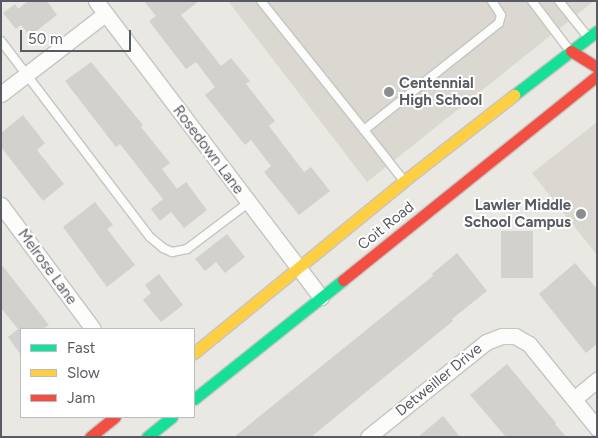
<!DOCTYPE html>
<style>
body{margin:0}
#map{position:relative;width:598px;height:438px;overflow:hidden;background:#e9e8e2;font-family:Figtree,sans-serif}
div>[style]{position:absolute}
.education>*{inset:0;background:#dad8d0}
.building>*{inset:0;background:#d2d1cd;transform-origin:0 0}
.roads{filter:drop-shadow(1px 0 #c5c6c4) drop-shadow(-1px 0 #c5c6c4) drop-shadow(0 1px #c5c6c4) drop-shadow(0 -1px #c5c6c4)}
.lane>*{height:8px;margin:-4px;padding:0 4px;transform-origin:4px;border-radius:4px;background:#fcfcfb}
.street>*{height:15px;margin:-7.5px;padding:0 7.5px;transform-origin:7.5px;border-radius:7.5px;background:#fcfcfb}
.fast>*{height:11px;margin:-5.5px;padding:0 5.5px;transform-origin:5.5px;border-radius:5.5px;background:#16e098}
.slow>*{height:11px;margin:-5.5px;padding:0 5.5px;transform-origin:5.5px;border-radius:5.5px;background:#ffcf43}
.jam>*{height:11px;margin:-5.5px;padding:0 5.5px;transform-origin:5.5px;border-radius:5.5px;background:#f24e42}
.dots>*{width:14px;height:14px;translate:-50% -50%;box-sizing:border-box;border:2px solid #fff;border-radius:50%}
span{translate:-50% -50%;white-space:nowrap;text-align:center;line-height:1.15;-webkit-text-stroke:4px #fff;paint-order:stroke}
.poi-label{font-size:15px;color:#585b61;font-weight:700}
.left{translate:0 -50%;text-align:left}
.right{translate:-100% -50%;text-align:right}
.street-label{font-size:15px;color:#585b61}
.frame{position:absolute;inset:0;border:2px solid #585b61;pointer-events:none}
.legend{position:absolute;left:20px;top:328px;width:175px;height:90px;box-sizing:border-box;background:#fff;border:1px solid #bcbdc0;margin:0;padding:6px 9px;list-style:none;font-size:15px;color:#585b61}
.legend li{display:flex;align-items:center;gap:10px;height:25px}
.legend b{width:25px;border:1px solid #bcbdc0}
.scale{position:absolute;left:20px;top:30px;width:111px;height:22px;box-sizing:border-box;border:2px solid #585b61;border-top:0;padding-left:6px;font-size:15px;line-height:18px;white-space:nowrap;color:#585b61;-webkit-text-stroke:4px #fff;paint-order:stroke}
</style>
<div id="map">
<div class="education">
<i style="clip-path:polygon(228px 1px,594px 1px,367px 182px)"></i>
<i style="clip-path:polygon(597px 122px,597px 255px,532px 173px)"></i>
</div>
<div class="building">
<i style="clip-path:polygon(28px 1px,47px 1px,57px 15px,30px 36px,21px 25px,16px 29px,3px 13px,15px 4px,18px 9px)"></i>
<i style="clip-path:polygon(144px 1px,199px 1px,181px 15px,221px 66px,231px 58px,250px 81px,246px 84px,275px 121px,269px 126px,304px 172px,311px 167px,330px 191px,299px 215px,264px 172px,271px 166px,251px 140px,245px 145px,205px 95px,215px 87px,196px 62px,186px 69px,149px 21px,156px 16px)"></i>
<i style="clip-path:polygon(91px 62px,143px 125px,141px 127px,170px 163px,162px 169px,177px 189px,186px 182px,207px 210px,184px 228px,171px 212px,160px 221px,151px 209px,163px 199px,120px 144px,116px 147px,65px 81px)"></i>
<i style="clip-path:polygon(23px 115px,45px 143px,37px 150px,64px 184px,43px 201px,1px 147px,1px 133px)"></i>
<i style="clip-path:polygon(95px 202px,113px 225px,107px 229px,135px 265px,107px 287px,63px 227px)"></i>
<i style="left:501px;top:231px;width:32px;height:47px"></i>
<i style="clip-path:polygon(227px 234px,245px 257px,225px 273px,216px 262px,205px 271px,195px 259px)"></i>
<i style="clip-path:polygon(457px 253px,487px 291px,452px 319px,453px 321px,311px 437px,234px 437px,433px 276px,432px 274px)"></i>
<i style="clip-path:polygon(575px 263px,597px 289px,597px 344px,586px 353px,539px 294px)"></i>
<i style="clip-path:polygon(1px 264px,49px 325px,43px 329px,21px 329px,21px 355px,8px 337px,18px 329px,1px 308px)"></i>
<i style="clip-path:polygon(159px 274px,183px 305px,161px 322px,143px 300px,151px 293px,145px 285px)"></i>
<i style="clip-path:polygon(507px 364px,556px 423px,555px 424px,566px 437px,506px 437px,470px 395px)"></i>
<i style="clip-path:polygon(443px 416px,460px 437px,418px 437px)"></i>
</div>
<div class="roads">
<div class="lane">
<i style="left:261px;top:1px;width:165px;rotate:51.4deg"></i>
<i style="left:532px;top:1px;width:63px;rotate:52.8deg"></i>
<i style="left:559px;top:1px;width:45px;rotate:51.3deg"></i>
<i style="left:1px;top:41px;width:246px;rotate:52.8deg"></i>
<i style="left:150px;top:237px;width:17px;rotate:40deg"></i>
<i style="left:163px;top:248px;width:10px;rotate:24deg"></i>
<i style="left:172px;top:252px;width:15px;rotate:-11deg"></i>
<i style="left:187px;top:249px;width:76px;rotate:-37deg"></i>
<i style="left:404px;top:181px;width:65px;rotate:-128.1deg"></i>
<i style="left:364px;top:130px;width:172px;rotate:-38.4deg"></i>
<i style="left:499px;top:23px;width:8px;rotate:-76deg"></i>
<i style="left:501px;top:15px;width:17px;rotate:-123deg"></i>
</div>
<div class="street">
<i style="left:96px;top:1px;width:372px;rotate:52.8deg"></i>
<i style="left:1px;top:94px;width:131px;rotate:-37.6deg"></i>
<i style="left:1px;top:205px;width:154px;rotate:53.4deg"></i>
<i style="left:574px;top:399px;width:30px;rotate:-40deg"></i>
<i style="left:368px;top:437px;width:151px;rotate:-38.8deg"></i>
<i style="left:486px;top:342px;width:17px;rotate:-21deg"></i>
<i style="left:502px;top:336px;width:13px"></i>
<i style="left:515px;top:336px;width:16px;rotate:30deg"></i>
<i style="left:529px;top:344px;width:108px;rotate:51deg"></i>
</div>
<div class="fast">
<i style="left:514px;top:95px;width:105px;rotate:-37.6deg"></i>
<i style="left:194px;top:399px;width:191px;rotate:-38.6deg"></i>
<i style="left:147px;top:437px;width:32px;rotate:-39deg"></i>
</div>
<div class="slow">
<i style="left:194px;top:353px;width:271px;rotate:-39.3deg"></i>
<i style="left:404px;top:181px;width:140px;rotate:-38deg"></i>
</div>
<div class="jam">
<i style="left:571px;top:51px;width:31px;rotate:32deg"></i>
<i style="left:343px;top:280px;width:326px;rotate:-38.8deg"></i>
<i style="left:90px;top:437px;width:32px;rotate:-39deg"></i>
</div>
</div>
<div class="dots">
<i style="left:389px;top:92px;background:#8b8c8e"></i>
<i style="left:581px;top:214px;background:#8b8c8e"></i>
</div>
<div class="poi-label">
<span class="left" style="left:399px;top:92px">Centennial<br>High School</span>
<span class="right" style="left:571px;top:214px">Lawler Middle<br>School Campus</span>
</div>
<div class="street-label">
<span style="left:208px;top:150px;rotate:53deg">Rosedown Lane</span>
<span style="left:386px;top:226px;rotate:-39deg">Coit Road</span>
<span style="left:47px;top:267px;rotate:54deg">Melrose Lane</span>
<span style="left:439px;top:380px;rotate:-39deg">Detweiller Drive</span>
</div>
<div class="frame"></div>
<ul class="legend">
<li><b style="height:6px;background:#16e098"></b>Fast</li>
<li><b style="height:6px;background:#ffcf43"></b>Slow</li>
<li><b style="height:6px;background:#f24e42"></b>Jam</li>
</ul>
<div class="scale">50 m</div>
</div>
